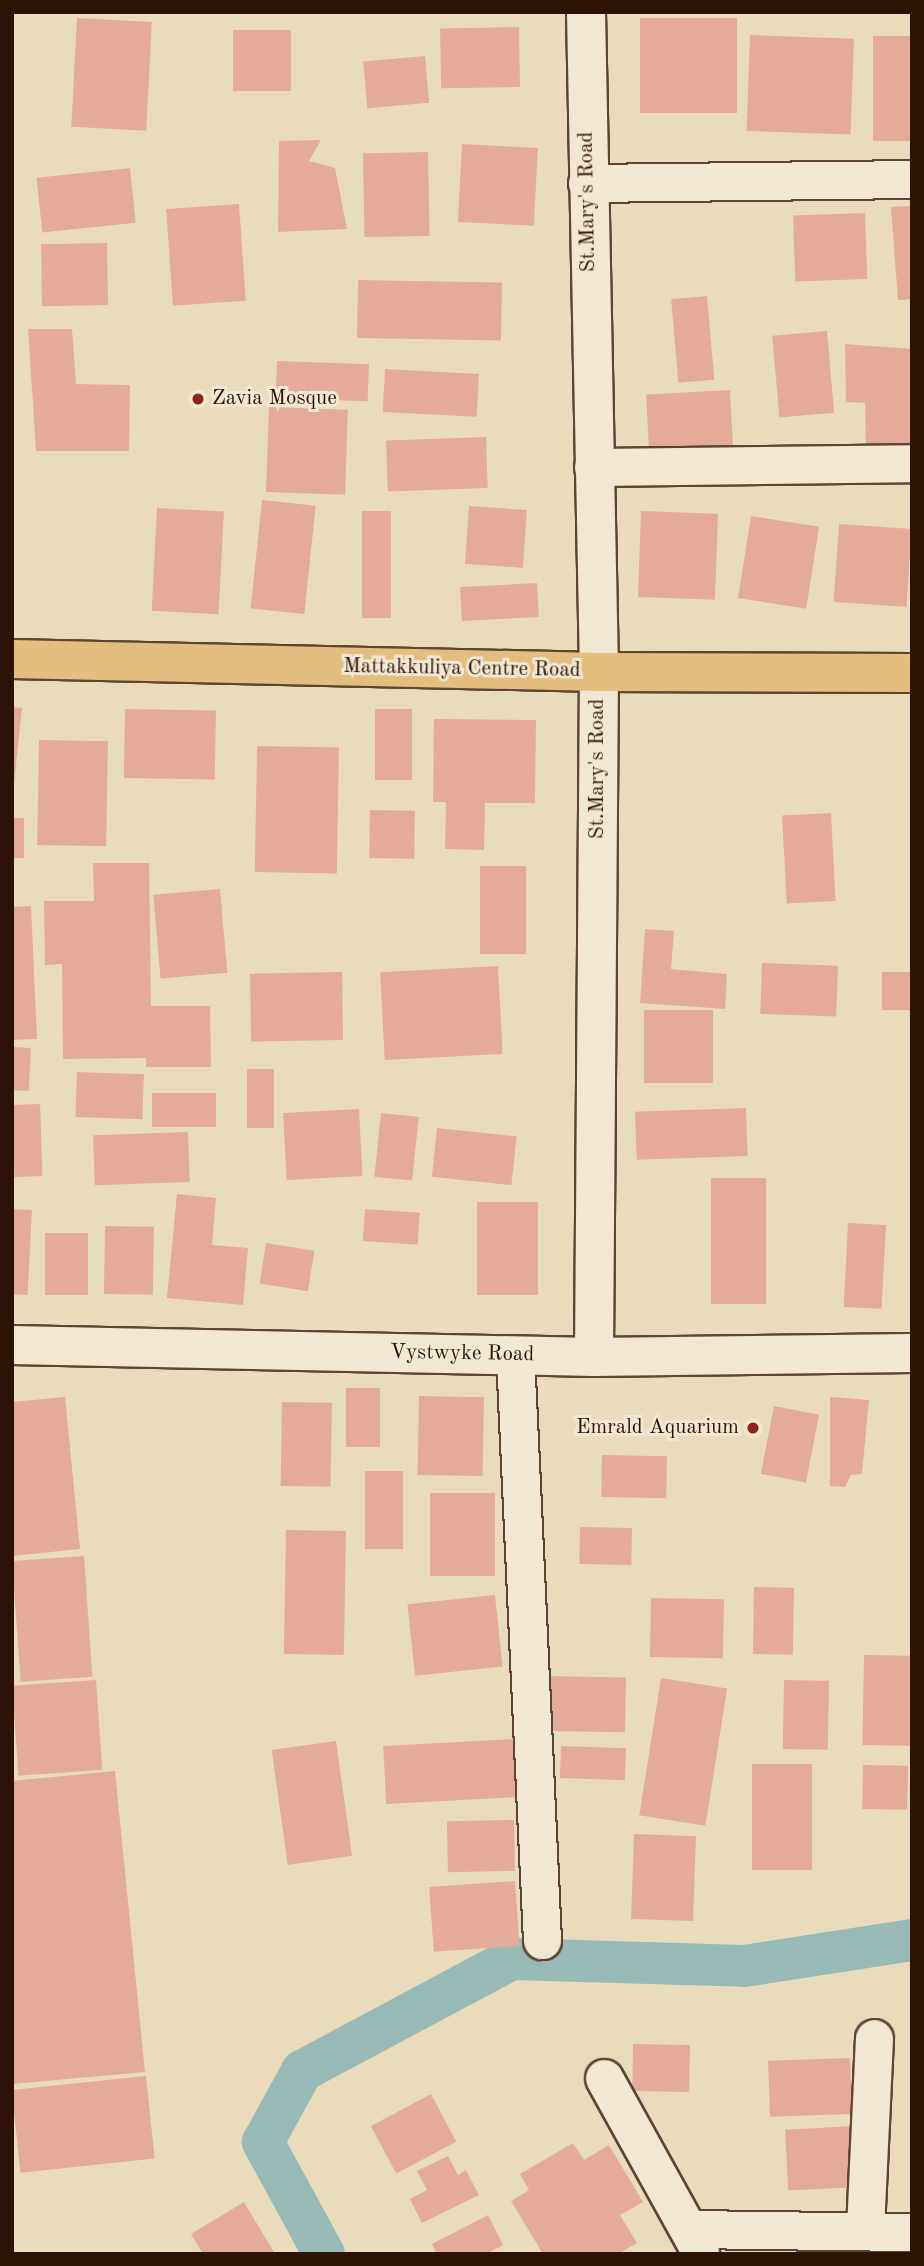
<!DOCTYPE html>
<style>
body{margin:0}
#map{position:relative;width:924px;height:2266px;overflow:hidden;background:#e9dcbb;font-family:"Old Standard TT",serif}
div>[style]{position:absolute}
.canal>*{height:42px;margin:-21px;padding:0 21px;transform-origin:21px;border-radius:21px;background:#98bab6}
.building>*{inset:0;background:#e4ac98;transform-origin:0 0}
.roads{filter:drop-shadow(2px 0 #5d4433) drop-shadow(-2px 0 #5d4433) drop-shadow(0 2px #5d4433) drop-shadow(0 -2px #5d4433)}
.minor>*{height:37px;margin:-18.5px;padding:0 18.5px;transform-origin:18.5px;border-radius:18.5px;background:#f1e8d3}
.tertiary>*{height:38px;margin:-19px;padding:0 19px;transform-origin:19px;border-radius:19px;background:#f1e8d3}
.primary>*{height:38px;margin:-19px;padding:0 19px;transform-origin:19px;border-radius:19px;background:#e4be7e}
.dots>*{width:19px;height:19px;translate:-50% -50%;box-sizing:border-box;border:4px solid #f1e8d3;border-radius:50%}
span{translate:-50% -50%;white-space:nowrap;text-align:center;line-height:1.15;-webkit-text-stroke:6px #f1e8d3;paint-order:stroke}
.street-label{font-size:21px;color:#2e1206}
.poi-label{font-size:21px;color:#2e1206}
.left{translate:0 -50%;text-align:left}
.right{translate:-100% -50%;text-align:right}
.frame{position:absolute;inset:0;border:14px solid #2e1206;pointer-events:none}
</style>
<div id="map">
<div class="canal">
<i style="left:324px;top:2254px;width:128px;rotate:-118.6deg"></i>
<i style="left:263px;top:2142px;width:81px;rotate:-61.2deg"></i>
<i style="left:302px;top:2071px;width:238px;rotate:-28.1deg"></i>
<i style="left:512px;top:1959px;width:232px;rotate:1.7deg"></i>
<i style="left:744px;top:1966px;width:170px;rotate:-8.8deg"></i>
</div>
<div class="building">
<i style="left:77px;top:18px;width:75px;height:109px;rotate:3deg"></i>
<i style="left:640px;top:18px;width:97px;height:95px"></i>
<i style="left:519px;top:27px;width:60px;height:79px;rotate:89deg"></i>
<i style="left:233px;top:30px;width:58px;height:61px"></i>
<i style="left:750px;top:35px;width:104px;height:96px;rotate:2deg"></i>
<i style="left:873px;top:36px;width:39px;height:105px"></i>
<i style="left:425px;top:56px;width:47px;height:62px;rotate:85deg"></i>
<i style="clip-path:polygon(321px 140px,309px 161px,335px 168px,347px 229px,278px 232px,279px 141px)"></i>
<i style="left:462px;top:144px;width:76px;height:78px;rotate:3deg"></i>
<i style="left:428px;top:152px;width:84px;height:65px;rotate:89deg"></i>
<i style="left:130px;top:168px;width:55px;height:94px;rotate:84deg"></i>
<i style="left:239px;top:204px;width:97px;height:73px;rotate:86deg"></i>
<i style="clip-path:polygon(912px 206px,912px 299px,898px 300px,891px 207px)"></i>
<i style="left:865px;top:213px;width:66px;height:72px;rotate:88deg"></i>
<i style="left:107px;top:243px;width:62px;height:66px;rotate:89deg"></i>
<i style="left:358px;top:280px;width:144px;height:58px;rotate:1deg"></i>
<i style="left:707px;top:296px;width:84px;height:36px;rotate:85deg"></i>
<i style="clip-path:polygon(28px 329px,72px 329px,76px 384px,130px 385px,129px 451px,36px 451px)"></i>
<i style="left:827px;top:331px;width:82px;height:55px;rotate:85deg"></i>
<i style="clip-path:polygon(845px 344px,912px 349px,912px 450px,866px 451px,865px 403px,846px 402px)"></i>
<i style="left:277px;top:361px;width:92px;height:37px;rotate:2deg"></i>
<i style="left:385px;top:369px;width:94px;height:43px;rotate:3deg"></i>
<i style="left:730px;top:390px;width:62px;height:84px;rotate:87deg"></i>
<i style="left:269px;top:407px;width:79px;height:85px;rotate:2deg"></i>
<i style="left:486px;top:437px;width:51px;height:100px;rotate:88deg"></i>
<i style="left:262px;top:500px;width:54px;height:109px;rotate:6deg"></i>
<i style="left:469px;top:506px;width:58px;height:58px;rotate:4deg"></i>
<i style="left:157px;top:508px;width:67px;height:103px;rotate:3deg"></i>
<i style="left:362px;top:511px;width:29px;height:107px"></i>
<i style="left:641px;top:511px;width:77px;height:86px;rotate:2deg"></i>
<i style="left:751px;top:516px;width:69px;height:83px;rotate:9deg"></i>
<i style="left:839px;top:524px;width:73px;height:78px;rotate:4deg"></i>
<i style="left:537px;top:583px;width:34px;height:77px;rotate:87deg"></i>
<i style="left:12px;top:707px;width:10px;height:102px;rotate:6deg"></i>
<i style="left:125px;top:709px;width:91px;height:69px;rotate:1deg"></i>
<i style="left:375px;top:709px;width:37px;height:71px"></i>
<i style="clip-path:polygon(434px 719px,536px 720px,535px 803px,485px 803px,484px 850px,445px 849px,446px 802px,433px 802px)"></i>
<i style="left:39px;top:740px;width:69px;height:105px;rotate:1deg"></i>
<i style="left:257px;top:746px;width:82px;height:126px;rotate:1deg"></i>
<i style="left:370px;top:810px;width:45px;height:48px;rotate:1deg"></i>
<i style="left:831px;top:813px;width:88px;height:49px;rotate:87deg"></i>
<i style="left:12px;top:818px;width:12px;height:40px"></i>
<i style="clip-path:polygon(93px 863px,149px 863px,151px 1006px,210px 1006px,211px 1067px,146px 1067px,146px 1058px,63px 1059px,62px 964px,45px 965px,44px 901px,94px 901px)"></i>
<i style="left:480px;top:866px;width:46px;height:88px"></i>
<i style="left:220px;top:889px;width:84px;height:67px;rotate:85deg"></i>
<i style="clip-path:polygon(31px 906px,37px 1039px,12px 1040px,12px 907px)"></i>
<i style="clip-path:polygon(645px 929px,674px 931px,671px 969px,727px 974px,725px 1009px,640px 1003px)"></i>
<i style="left:762px;top:963px;width:76px;height:51px;rotate:2deg"></i>
<i style="left:498px;top:966px;width:88px;height:118px;rotate:87deg"></i>
<i style="left:342px;top:972px;width:68px;height:92px;rotate:89deg"></i>
<i style="left:882px;top:972px;width:30px;height:38px"></i>
<i style="left:644px;top:1010px;width:69px;height:73px"></i>
<i style="left:12px;top:1047px;width:19px;height:43px;rotate:3deg"></i>
<i style="left:247px;top:1069px;width:27px;height:59px"></i>
<i style="left:77px;top:1072px;width:67px;height:45px;rotate:2deg"></i>
<i style="left:152px;top:1093px;width:64px;height:34px"></i>
<i style="left:40px;top:1104px;width:72px;height:28px;rotate:88deg"></i>
<i style="left:746px;top:1108px;width:48px;height:111px;rotate:88deg"></i>
<i style="left:359px;top:1109px;width:67px;height:76px;rotate:87deg"></i>
<i style="left:381px;top:1113px;width:38px;height:64px;rotate:6deg"></i>
<i style="left:437px;top:1128px;width:80px;height:49px;rotate:6deg"></i>
<i style="left:188px;top:1132px;width:50px;height:95px;rotate:88deg"></i>
<i style="left:711px;top:1178px;width:55px;height:126px"></i>
<i style="clip-path:polygon(177px 1194px,216px 1198px,212px 1245px,248px 1248px,243px 1305px,167px 1298px)"></i>
<i style="left:477px;top:1202px;width:61px;height:93px"></i>
<i style="left:12px;top:1209px;width:20px;height:85px;rotate:3deg"></i>
<i style="left:365px;top:1209px;width:55px;height:32px;rotate:4deg"></i>
<i style="left:848px;top:1223px;width:38px;height:84px;rotate:3deg"></i>
<i style="left:105px;top:1226px;width:49px;height:68px;rotate:1deg"></i>
<i style="left:45px;top:1233px;width:43px;height:62px"></i>
<i style="left:266px;top:1243px;width:49px;height:41px;rotate:9deg"></i>
<i style="left:346px;top:1388px;width:34px;height:59px"></i>
<i style="left:419px;top:1396px;width:65px;height:79px;rotate:1deg"></i>
<i style="clip-path:polygon(65px 1397px,80px 1549px,12px 1556px,12px 1402px)"></i>
<i style="clip-path:polygon(830px 1397px,869px 1400px,862px 1474px,851px 1475px,845px 1487px,830px 1486px)"></i>
<i style="left:282px;top:1402px;width:50px;height:84px;rotate:1deg"></i>
<i style="left:774px;top:1406px;width:46px;height:69px;rotate:11deg"></i>
<i style="left:602px;top:1455px;width:65px;height:42px;rotate:1deg"></i>
<i style="left:365px;top:1471px;width:38px;height:78px"></i>
<i style="left:430px;top:1493px;width:65px;height:83px"></i>
<i style="left:580px;top:1527px;width:52px;height:37px;rotate:1deg"></i>
<i style="left:286px;top:1530px;width:60px;height:124px;rotate:1deg"></i>
<i style="left:84px;top:1556px;width:121px;height:72px;rotate:86deg"></i>
<i style="left:754px;top:1587px;width:40px;height:67px;rotate:1deg"></i>
<i style="left:495px;top:1595px;width:72px;height:88px;rotate:84deg"></i>
<i style="left:651px;top:1598px;width:73px;height:59px;rotate:1deg"></i>
<i style="left:864px;top:1655px;width:48px;height:90px;rotate:1deg"></i>
<i style="left:547px;top:1676px;width:79px;height:55px;rotate:1deg"></i>
<i style="left:661px;top:1678px;width:67px;height:139px;rotate:9deg"></i>
<i style="left:96px;top:1680px;width:90px;height:84px;rotate:86deg"></i>
<i style="left:784px;top:1680px;width:45px;height:69px;rotate:1deg"></i>
<i style="left:517px;top:1739px;width:58px;height:134px;rotate:87deg"></i>
<i style="left:336px;top:1741px;width:116px;height:65px;rotate:82deg"></i>
<i style="left:561px;top:1746px;width:65px;height:32px;rotate:2deg"></i>
<i style="left:752px;top:1764px;width:60px;height:106px"></i>
<i style="left:863px;top:1765px;width:45px;height:44px;rotate:1deg"></i>
<i style="clip-path:polygon(115px 1771px,145px 2072px,12px 2084px,12px 1781px)"></i>
<i style="left:514px;top:1820px;width:51px;height:67px;rotate:89deg"></i>
<i style="left:634px;top:1834px;width:62px;height:85px;rotate:2deg"></i>
<i style="left:515px;top:1881px;width:65px;height:86px;rotate:86deg"></i>
<i style="left:633px;top:2044px;width:57px;height:47px;rotate:1deg"></i>
<i style="left:850px;top:2058px;width:56px;height:82px;rotate:88deg"></i>
<i style="left:146px;top:2076px;width:83px;height:135px;rotate:84deg"></i>
<i style="left:431px;top:2094px;width:54px;height:68px;rotate:62deg"></i>
<i style="left:855px;top:2126px;width:61px;height:70px;rotate:87deg"></i>
<i style="clip-path:polygon(573px 2143px,584px 2160px,609px 2145px,643px 2202px,620px 2215px,637px 2243px,618px 2254px,543px 2254px,511px 2201px,529px 2190px,520px 2174px)"></i>
<i style="clip-path:polygon(448px 2156px,458px 2175px,466px 2170px,479px 2195px,422px 2223px,410px 2199px,427px 2190px,417px 2171px)"></i>
<i style="clip-path:polygon(244px 2202px,275px 2254px,203px 2254px,191px 2234px)"></i>
<i style="clip-path:polygon(488px 2215px,503px 2245px,486px 2254px,437px 2254px,432px 2244px)"></i>
</div>
<div class="roads">
<div class="minor">
<i style="left:587px;top:183px;width:325px;rotate:-0.7deg"></i>
<i style="left:593px;top:467px;width:319px;rotate:-0.7deg"></i>
<i style="left:515px;top:1355px;width:586px;rotate:87.36deg"></i>
<i style="left:604px;top:2078px;width:198px;rotate:61deg"></i>
<i style="left:690px;top:2229px;width:222px;rotate:0.8deg"></i>
<i style="left:865px;top:2229px;width:191px;rotate:-87.3deg"></i>
</div>
<div class="tertiary">
<i style="left:586px;top:12px;width:660px;rotate:88.87deg"></i>
<i style="left:599px;top:672px;width:685px;rotate:90.42deg"></i>
<i style="left:12px;top:1345px;width:582px;rotate:1.18deg"></i>
<i style="left:594px;top:1357px;width:318px;rotate:-0.7deg"></i>
</div>
<div class="primary">
<i style="left:12px;top:659px;width:587px;rotate:1.27deg"></i>
<i style="left:599px;top:672px;width:313px;rotate:0.2deg"></i>
</div>
</div>
<div class="dots">
<i style="left:198px;top:399px;background:#8f2418"></i>
<i style="left:753px;top:1428px;background:#8f2418"></i>
</div>
<div class="street-label">
<span style="left:588px;top:202px;rotate:-91deg">St.Mary's Road</span>
<span style="left:462px;top:669px;rotate:1deg">Mattakkuliya Centre Road</span>
<span style="left:598px;top:769px;rotate:-90deg">St.Mary's Road</span>
<span style="left:462px;top:1354px;rotate:1deg">Vystwyke Road</span>
</div>
<div class="poi-label">
<span class="left" style="left:212px;top:399px">Zavia Mosque</span>
<span class="right" style="left:739px;top:1428px">Emrald Aquarium</span>
</div>
<div class="frame"></div>
</div>
